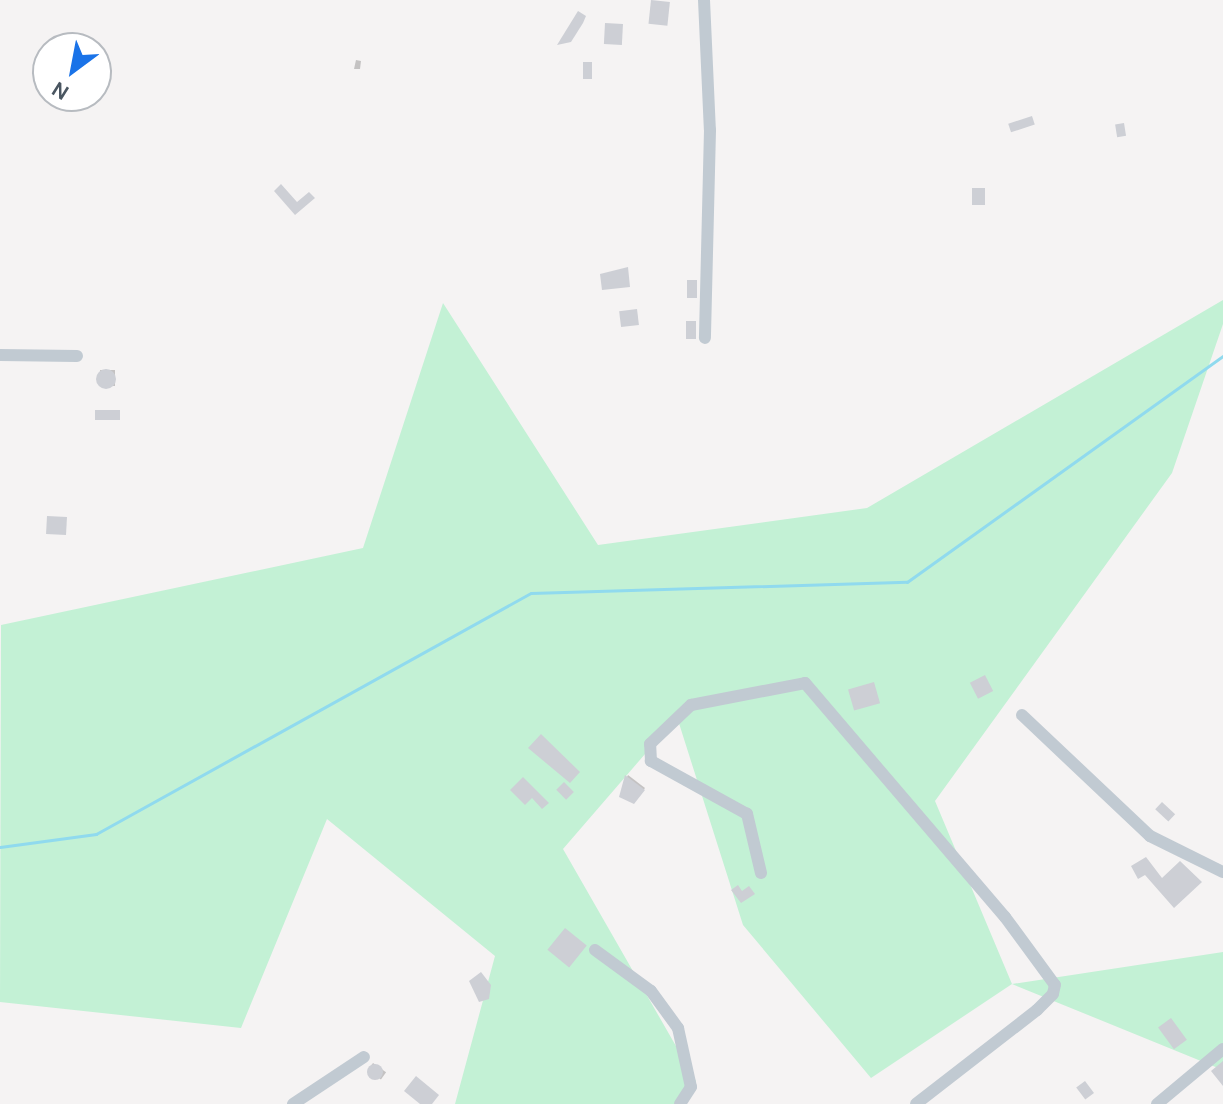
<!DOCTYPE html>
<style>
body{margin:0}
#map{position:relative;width:1223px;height:1104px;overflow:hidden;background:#f5f3f3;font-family:Karla,sans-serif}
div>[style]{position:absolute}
.green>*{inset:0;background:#c3f1d5}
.shadow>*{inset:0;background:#0003;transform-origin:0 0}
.stream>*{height:3px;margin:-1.5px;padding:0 1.5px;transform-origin:1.5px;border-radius:1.5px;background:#90daee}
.building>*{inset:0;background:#cdcfd5;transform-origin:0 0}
.round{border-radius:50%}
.minor>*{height:12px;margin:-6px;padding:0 6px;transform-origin:6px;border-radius:6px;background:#c1cad2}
span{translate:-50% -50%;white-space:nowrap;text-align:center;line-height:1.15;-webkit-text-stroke:6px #fff;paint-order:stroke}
.north{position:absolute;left:32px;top:32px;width:80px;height:80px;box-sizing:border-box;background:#fff;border:2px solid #b7bbc0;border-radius:50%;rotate:212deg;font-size:22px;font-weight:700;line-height:32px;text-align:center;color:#4a5661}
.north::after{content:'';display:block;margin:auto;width:28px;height:36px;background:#1a73e8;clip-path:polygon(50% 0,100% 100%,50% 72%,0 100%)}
</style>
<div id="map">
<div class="green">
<i style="clip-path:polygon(1223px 300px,1223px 324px,1172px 473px,935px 801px,1012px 984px,1223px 952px,1223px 1070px,1012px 984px,871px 1078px,743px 925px,677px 717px,563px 849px,696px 1081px,681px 1104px,455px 1104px,495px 956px,327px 819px,241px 1028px,0 1002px,1px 625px,363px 548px,443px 303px,598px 545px,867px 508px)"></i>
</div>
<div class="shadow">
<i style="clip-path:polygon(356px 60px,361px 61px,360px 69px,354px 69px)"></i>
<i style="left:100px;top:370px;width:15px;height:16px"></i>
<i style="clip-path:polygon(628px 775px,645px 788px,634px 802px,627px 777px)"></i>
<i style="left:373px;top:1063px;width:16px;height:9px;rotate:35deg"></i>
</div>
<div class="stream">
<i style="left:0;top:847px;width:97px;rotate:-7.7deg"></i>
<i style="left:96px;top:834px;width:497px;rotate:-29deg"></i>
<i style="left:531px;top:593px;width:376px;rotate:-1.7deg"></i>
<i style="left:907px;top:582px;width:388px;rotate:-35.6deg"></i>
</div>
<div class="building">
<i style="left:651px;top:0;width:19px;height:24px;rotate:6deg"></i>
<i style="clip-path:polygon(578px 11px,586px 16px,583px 23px,571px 42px,557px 45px)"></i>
<i style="left:605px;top:23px;width:18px;height:21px;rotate:3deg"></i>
<i style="left:583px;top:62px;width:9px;height:17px"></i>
<i style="left:1032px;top:116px;width:9px;height:25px;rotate:72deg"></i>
<i style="left:1124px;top:123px;width:13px;height:9px;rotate:81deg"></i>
<i style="clip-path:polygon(281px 184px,297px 202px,309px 192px,315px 198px,295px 215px,274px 191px)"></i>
<i style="left:972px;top:188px;width:13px;height:17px"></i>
<i style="clip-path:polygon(628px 267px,630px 287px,602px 290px,600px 274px)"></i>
<i style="left:687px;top:280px;width:10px;height:18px"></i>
<i style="left:637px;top:309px;width:16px;height:18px;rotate:83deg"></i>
<i style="left:696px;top:321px;width:18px;height:10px;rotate:90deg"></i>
<i class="round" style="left:96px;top:369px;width:20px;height:20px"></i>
<i style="left:95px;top:410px;width:25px;height:10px"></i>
<i style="left:47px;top:516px;width:20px;height:18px;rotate:3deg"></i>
<i style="left:985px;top:675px;width:18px;height:17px;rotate:63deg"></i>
<i style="left:874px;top:682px;width:22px;height:27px;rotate:74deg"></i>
<i style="clip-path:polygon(541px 734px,580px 772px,570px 783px,528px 748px)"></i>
<i style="clip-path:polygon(625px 775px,645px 790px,634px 804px,619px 797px)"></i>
<i style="clip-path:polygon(523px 777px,549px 803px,542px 809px,532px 798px,525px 805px,510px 790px)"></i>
<i style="left:564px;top:782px;width:14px;height:11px;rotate:45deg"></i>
<i style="left:1162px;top:802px;width:18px;height:10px;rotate:43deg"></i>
<i style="clip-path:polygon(1146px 857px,1162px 878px,1180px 861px,1202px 882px,1174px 908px,1145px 875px,1138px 879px,1131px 866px)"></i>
<i style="clip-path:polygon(738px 885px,742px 891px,749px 886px,755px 894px,741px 903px,731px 890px)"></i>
<i style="left:565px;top:928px;width:28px;height:28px;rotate:39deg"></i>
<i style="clip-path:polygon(481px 972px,491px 985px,489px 999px,479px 1002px,469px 981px)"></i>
<i style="left:1171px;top:1018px;width:27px;height:16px;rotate:54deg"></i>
<i style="clip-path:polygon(1223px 1061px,1223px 1086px,1211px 1071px)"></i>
<i class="round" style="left:367px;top:1064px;width:16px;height:16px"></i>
<i style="clip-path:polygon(416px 1076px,439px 1095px,432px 1104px,420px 1104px,404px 1091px)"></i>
<i style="left:1085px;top:1081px;width:15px;height:11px;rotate:53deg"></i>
</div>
<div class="minor">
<i style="left:704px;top:0;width:130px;rotate:87.4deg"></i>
<i style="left:710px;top:130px;width:208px;rotate:91.4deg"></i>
<i style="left:0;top:355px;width:77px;rotate:0.7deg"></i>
<i style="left:1022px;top:715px;width:176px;rotate:43.4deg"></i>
<i style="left:1150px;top:836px;width:81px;rotate:26.3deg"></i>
<i style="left:761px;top:873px;width:61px;rotate:-103.3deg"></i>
<i style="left:747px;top:814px;width:110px;rotate:-151.1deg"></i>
<i style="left:651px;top:761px;width:17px;rotate:-93deg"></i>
<i style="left:650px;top:744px;width:57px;rotate:-43.6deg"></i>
<i style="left:691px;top:705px;width:116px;rotate:-10.9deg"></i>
<i style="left:805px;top:683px;width:308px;rotate:49.5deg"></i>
<i style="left:1005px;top:917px;width:84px;rotate:53.7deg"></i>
<i style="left:1055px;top:985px;width:9px;rotate:103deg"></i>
<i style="left:1053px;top:994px;width:23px;rotate:135deg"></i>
<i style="left:1037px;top:1010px;width:153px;rotate:142.2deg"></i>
<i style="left:595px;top:950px;width:69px;rotate:36.2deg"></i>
<i style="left:651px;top:991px;width:46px;rotate:53.9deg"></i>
<i style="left:678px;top:1028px;width:60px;rotate:77.6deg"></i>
<i style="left:691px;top:1087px;width:20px;rotate:123deg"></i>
<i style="left:293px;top:1104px;width:85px;rotate:-33.5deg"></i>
<i style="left:1157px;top:1104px;width:86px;rotate:-39.8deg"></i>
</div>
<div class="north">N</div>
</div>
